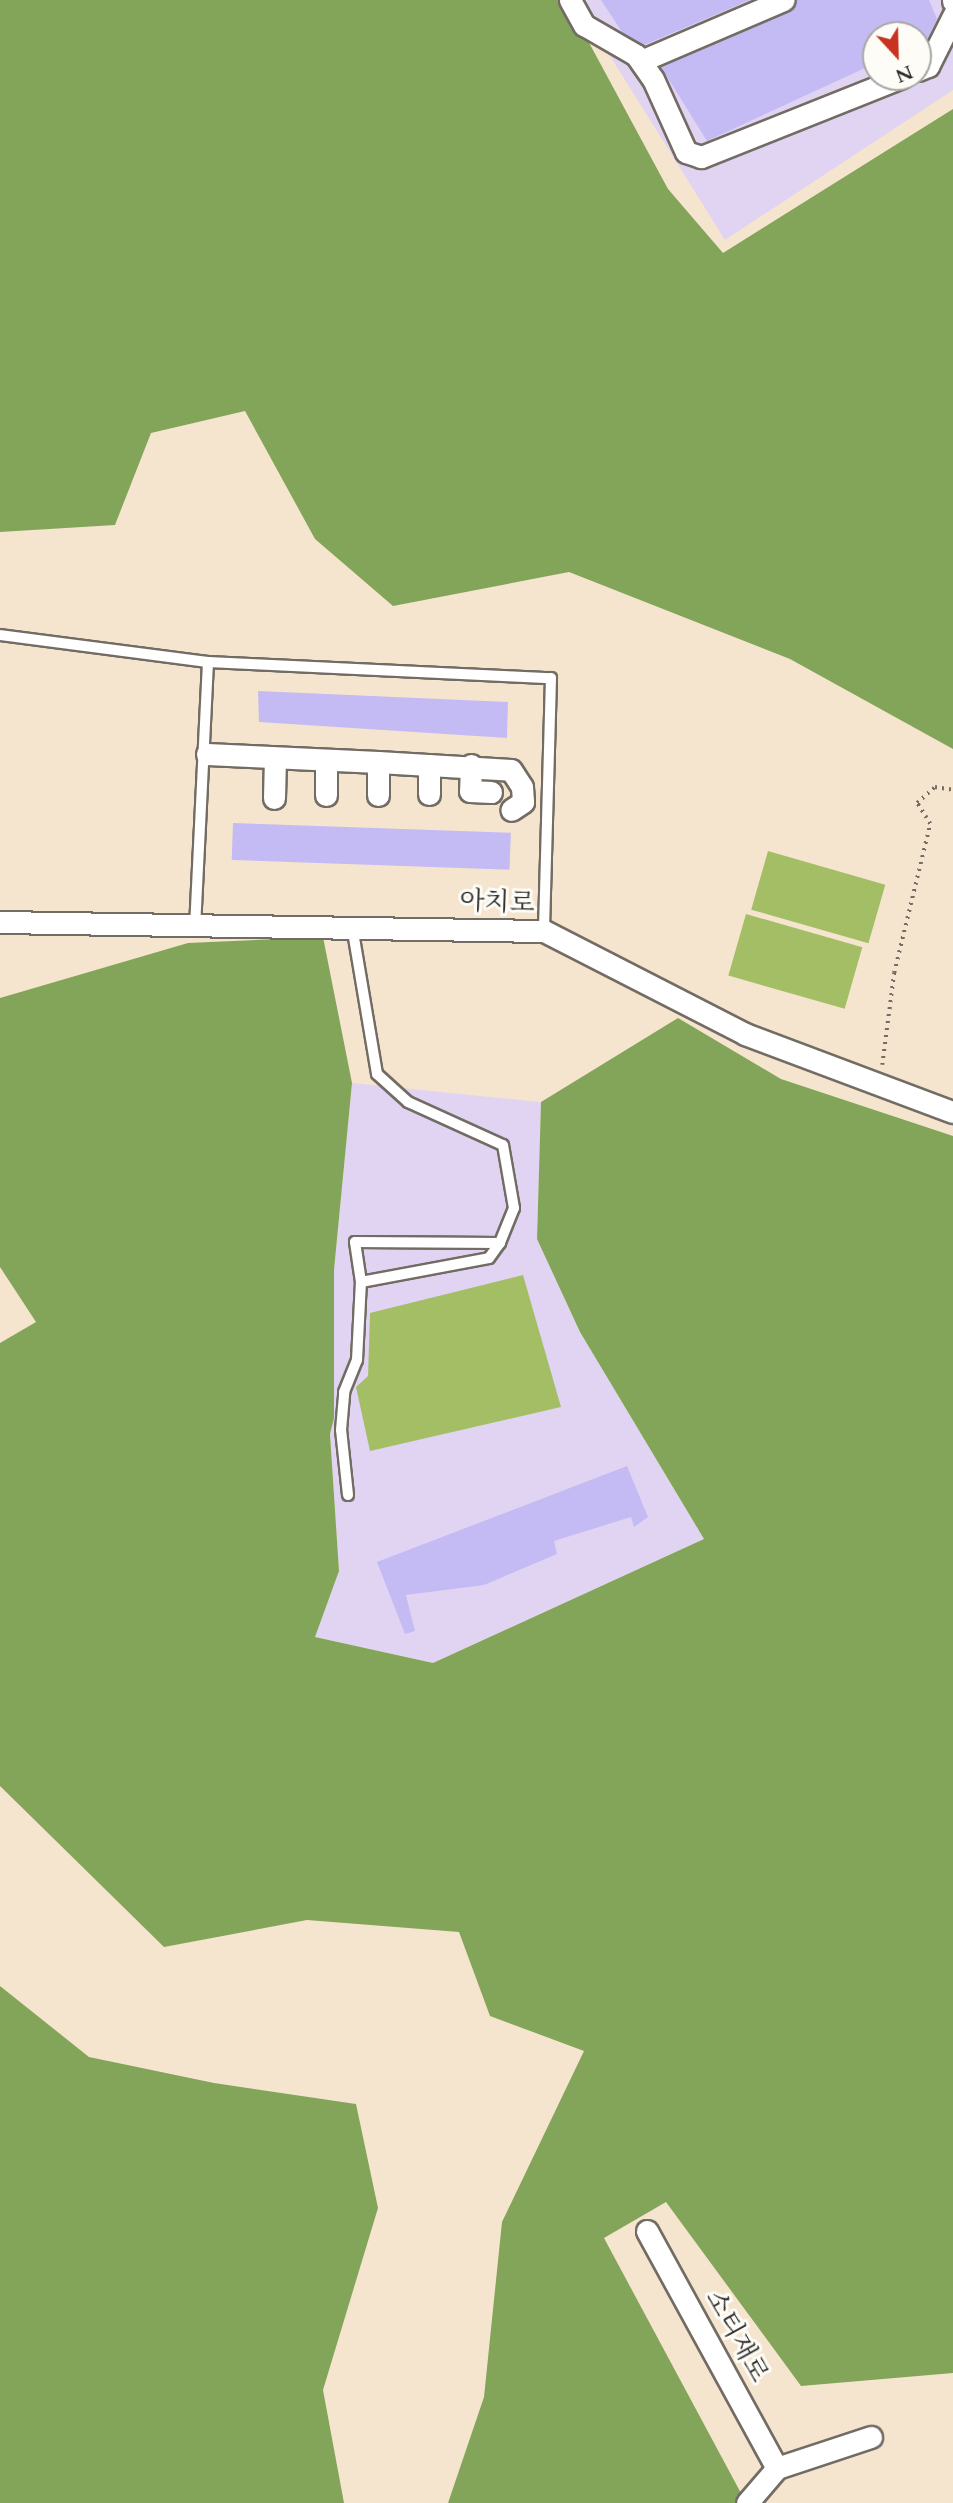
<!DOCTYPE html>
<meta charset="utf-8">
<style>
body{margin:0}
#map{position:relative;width:953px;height:2503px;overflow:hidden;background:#f6e5ce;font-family:Cardo,"Noto Serif KR",serif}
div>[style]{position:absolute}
.built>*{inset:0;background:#e1d4f3}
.green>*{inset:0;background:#a4be65;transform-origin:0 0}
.forest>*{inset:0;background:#83a55a}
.building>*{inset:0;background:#c4bbf4;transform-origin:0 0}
.path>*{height:3.5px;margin-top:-1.75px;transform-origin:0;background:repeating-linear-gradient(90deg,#726c64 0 2px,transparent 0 7px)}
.roads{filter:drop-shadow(2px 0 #726c64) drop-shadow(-2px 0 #726c64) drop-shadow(0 2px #726c64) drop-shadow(0 -2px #726c64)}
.service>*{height:10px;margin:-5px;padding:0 5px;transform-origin:5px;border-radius:5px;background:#fff}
.minor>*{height:21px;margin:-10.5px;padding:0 10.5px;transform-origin:10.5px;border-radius:10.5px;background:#fff}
span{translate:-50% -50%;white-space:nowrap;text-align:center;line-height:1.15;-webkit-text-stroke:6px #fdfcf7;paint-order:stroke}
.street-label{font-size:26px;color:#2b2b2b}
.north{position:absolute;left:862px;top:21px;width:70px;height:70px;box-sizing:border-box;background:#fdfcf7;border:2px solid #a9a8a5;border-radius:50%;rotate:158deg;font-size:19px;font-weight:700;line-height:28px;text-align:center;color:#2b2b2b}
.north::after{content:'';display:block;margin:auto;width:24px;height:32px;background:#c8321e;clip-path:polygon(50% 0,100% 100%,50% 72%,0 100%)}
</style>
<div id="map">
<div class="built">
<i style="clip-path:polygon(evenodd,575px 0,953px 0,953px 90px,725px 240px,575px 0,876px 35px,918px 35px,918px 77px,876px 77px,876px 35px)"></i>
<i style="clip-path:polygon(352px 1083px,541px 1102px,537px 1239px,580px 1332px,704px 1539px,433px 1663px,315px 1637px,339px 1571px,330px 1434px,334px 1418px,334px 1270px)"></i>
</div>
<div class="green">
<i style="left:768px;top:851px;width:122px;height:61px;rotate:16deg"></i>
<i style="left:746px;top:914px;width:121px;height:64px;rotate:16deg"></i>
<i style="clip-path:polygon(523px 1275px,561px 1407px,370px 1451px,356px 1387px,368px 1376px,370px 1313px)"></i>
</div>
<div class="forest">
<i style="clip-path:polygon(0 0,566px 0,668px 189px,723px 253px,953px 109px,953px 749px,790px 659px,569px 572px,393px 606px,315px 539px,245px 411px,151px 433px,115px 525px,0 532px)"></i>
<i style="clip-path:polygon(323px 937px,352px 1083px,334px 1270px,334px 1418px,330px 1434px,339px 1571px,315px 1637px,433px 1663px,704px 1539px,580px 1332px,537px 1239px,541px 1102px,678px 1018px,781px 1079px,953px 1136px,953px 2373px,801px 2386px,666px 2202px,604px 2238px,742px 2495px,737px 2503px,448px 2503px,484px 2397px,502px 2222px,584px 2051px,490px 2016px,459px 1932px,307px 1920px,164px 1947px,0 1786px,0 1343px,36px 1322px,0 1267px,0 998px,188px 943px)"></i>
<i style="clip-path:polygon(0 1986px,89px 2057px,214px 2083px,356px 2104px,378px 2208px,323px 2390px,344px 2503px,0 2503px)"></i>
</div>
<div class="building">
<i style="clip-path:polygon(601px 0,750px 0,644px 45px,622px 32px)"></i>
<i style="clip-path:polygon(796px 0,929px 0,937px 19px,927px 40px,918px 44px,918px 35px,876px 35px,876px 63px,707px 141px,661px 67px,788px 12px)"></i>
<i style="clip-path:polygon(258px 691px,508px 702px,507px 738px,259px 722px)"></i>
<i style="left:233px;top:823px;width:278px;height:37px;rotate:2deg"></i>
<i style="clip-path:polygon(627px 1466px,648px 1517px,634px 1527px,631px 1517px,554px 1541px,557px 1554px,484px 1585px,406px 1595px,415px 1631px,405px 1634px,377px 1562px)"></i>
</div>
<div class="path">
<i style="left:882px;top:1065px;width:93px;rotate:-82.6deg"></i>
<i style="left:894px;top:973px;width:153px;rotate:-76.4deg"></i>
<i style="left:930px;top:824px;width:25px;rotate:-122deg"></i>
<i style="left:917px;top:803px;width:24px;rotate:-42deg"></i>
<i style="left:935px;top:787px;width:18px;rotate:9deg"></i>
</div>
<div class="roads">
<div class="service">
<i style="left:0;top:635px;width:210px;rotate:7.4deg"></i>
<i style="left:208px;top:662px;width:265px;rotate:92.8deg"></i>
<i style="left:208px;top:662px;width:343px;rotate:2.7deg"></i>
<i style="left:551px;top:678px;width:253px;rotate:91.6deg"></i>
<i style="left:352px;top:926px;width:150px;rotate:80.4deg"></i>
<i style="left:377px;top:1074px;width:42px;rotate:42.1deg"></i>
<i style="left:408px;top:1102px;width:104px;rotate:24.4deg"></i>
<i style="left:503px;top:1145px;width:64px;rotate:80.1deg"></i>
<i style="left:514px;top:1208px;width:38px;rotate:112deg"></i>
<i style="left:500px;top:1243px;width:145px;rotate:-179.6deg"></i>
<i style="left:355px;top:1242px;width:40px;rotate:81.5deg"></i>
<i style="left:361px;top:1282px;width:130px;rotate:-10.6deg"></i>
<i style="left:489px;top:1258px;width:19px;rotate:-54deg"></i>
<i style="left:348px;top:1495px;width:65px;rotate:-96.1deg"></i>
<i style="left:341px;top:1430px;width:38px;rotate:-85deg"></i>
<i style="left:344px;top:1392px;width:35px;rotate:-68deg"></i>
<i style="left:357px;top:1360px;width:78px;rotate:-87.1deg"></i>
</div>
<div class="minor">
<i style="left:570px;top:0;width:29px;rotate:61deg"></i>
<i style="left:584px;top:25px;width:60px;rotate:30deg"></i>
<i style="left:636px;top:55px;width:29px;rotate:55deg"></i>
<i style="left:653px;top:79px;width:80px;rotate:65.7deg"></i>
<i style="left:686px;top:152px;width:16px;rotate:18deg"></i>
<i style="left:701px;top:157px;width:216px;rotate:-21.7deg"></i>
<i style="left:953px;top:0;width:1px;rotate:90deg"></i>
<i style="left:641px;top:61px;width:155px;rotate:-23.2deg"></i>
<i style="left:918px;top:70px;width:11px;rotate:-22deg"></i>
<i style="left:928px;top:66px;width:56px;rotate:-63.4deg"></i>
<i style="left:207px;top:754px;width:171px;rotate:2.7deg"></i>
<i style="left:378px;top:762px;width:33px;rotate:90deg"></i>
<i style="left:326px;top:760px;width:35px;rotate:90deg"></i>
<i style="left:378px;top:762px;width:133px;rotate:3.4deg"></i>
<i style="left:511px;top:770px;width:20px;rotate:57deg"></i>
<i style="left:522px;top:787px;width:15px;rotate:86deg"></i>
<i style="left:523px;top:802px;width:14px;rotate:146deg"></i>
<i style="left:429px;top:765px;width:29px;rotate:90deg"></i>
<i style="left:471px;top:765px;width:26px;rotate:92deg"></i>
<i style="left:470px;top:791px;width:21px;rotate:3deg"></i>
<i style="left:274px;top:798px;width:40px;rotate:-88.6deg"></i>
<i style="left:0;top:922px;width:544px;rotate:0.95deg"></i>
<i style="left:544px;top:931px;width:226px;rotate:27.1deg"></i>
<i style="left:745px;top:1034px;width:222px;rotate:20.6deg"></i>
<i style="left:647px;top:2231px;width:270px;rotate:61.3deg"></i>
<i style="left:777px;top:2468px;width:46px;rotate:130.6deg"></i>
<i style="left:777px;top:2468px;width:99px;rotate:-18.3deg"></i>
</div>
</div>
<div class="street-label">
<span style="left:497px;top:902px;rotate:2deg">아치로</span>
<span style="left:737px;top:2336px;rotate:61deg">소티재로</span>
</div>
<div class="north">N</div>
</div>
